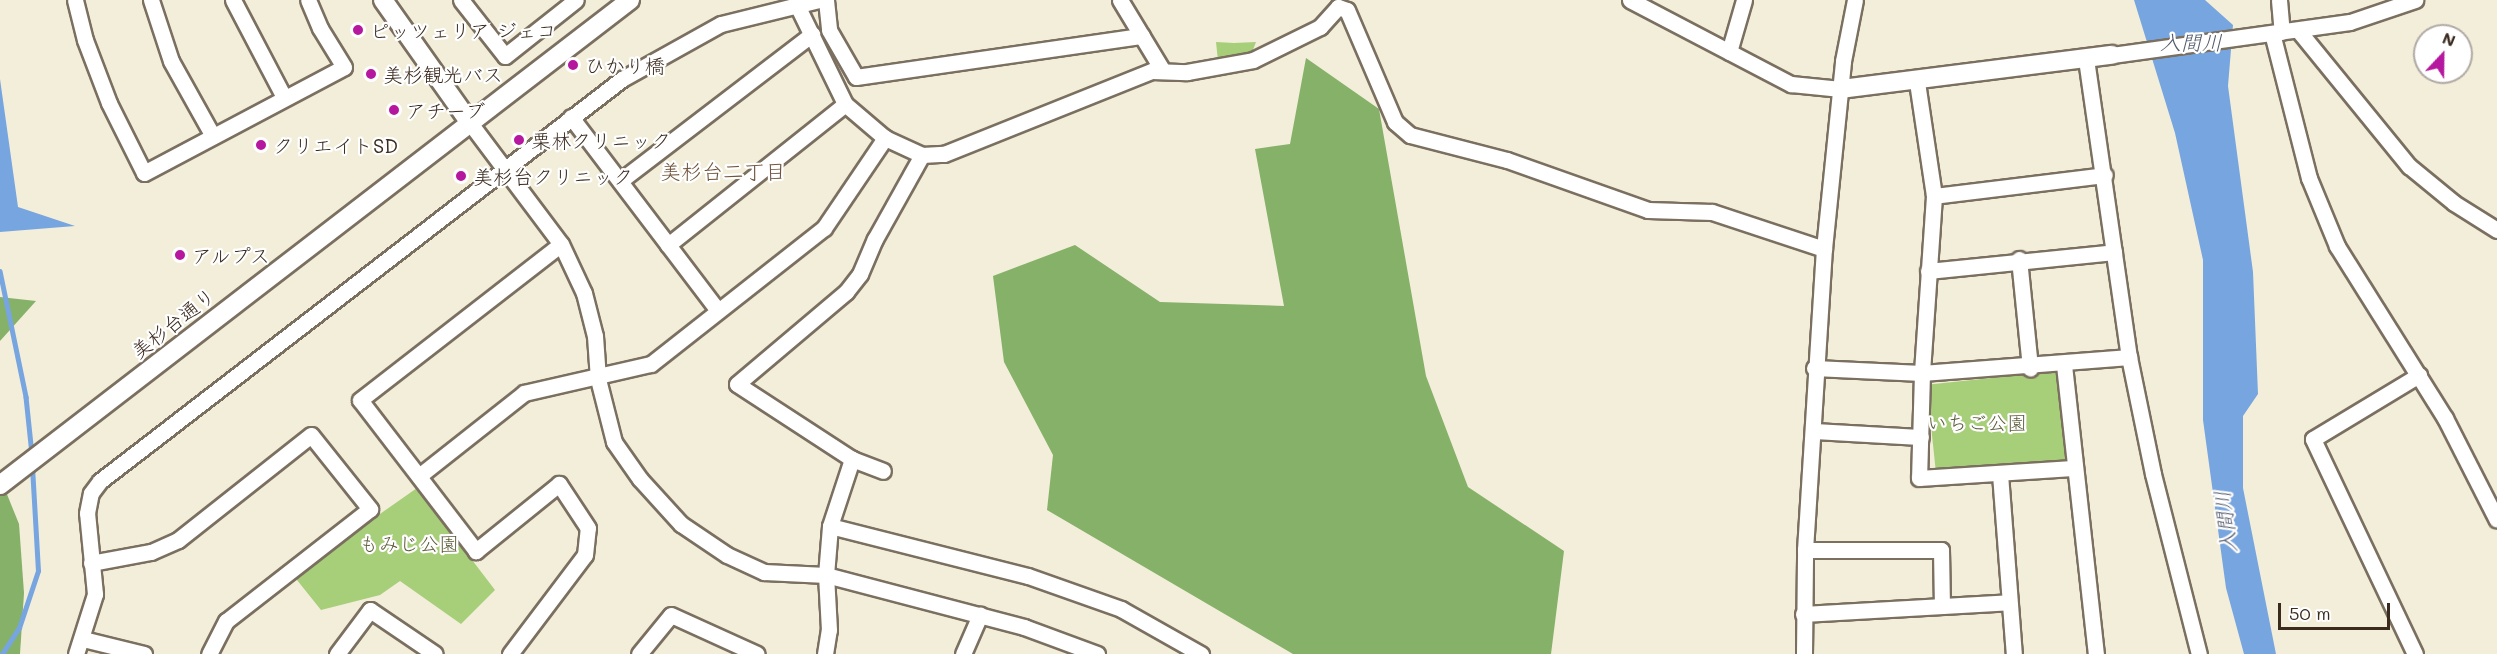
<!DOCTYPE html>
<meta charset="utf-8">
<style>
body{margin:0}
#map{position:relative;width:2497px;height:654px;overflow:hidden;background:#f2eeda;font-family:Mali,"Klee One",sans-serif}
div>[style]{position:absolute}
.green>*{inset:0;background:#a7ce78;transform-origin:0 0}
.forest>*{inset:0;background:#85b168}
.water>*{inset:0;background:#77a5e0}
.stream>*{height:4.5px;margin:-2.25px;padding:0 2.25px;transform-origin:2.25px;border-radius:2.25px;background:#77a5e0}
.roads{filter:drop-shadow(2px 0 #7b6f60) drop-shadow(-2px 0 #7b6f60) drop-shadow(0 2px #7b6f60) drop-shadow(0 -2px #7b6f60)}
.minor>*{height:15px;margin:-7.5px;padding:0 7.5px;transform-origin:7.5px;border-radius:7.5px;background:#fff}
.tertiary>*{height:18px;margin:-9px;padding:0 9px;transform-origin:9px;border-radius:9px;background:#fff}
.dots>*{width:16px;height:16px;translate:-50% -50%;box-sizing:border-box;border:3px solid #fff;border-radius:50%}
span{translate:-50% -50%;white-space:nowrap;text-align:center;line-height:1.15;-webkit-text-stroke:4.5px #fff;paint-order:stroke}
.poi-label{font-size:20px;color:#3b2a1e}
.left{translate:0 -50%;text-align:left}
.street-label{font-size:20px;color:#3b2a1e}
.park-label{font-size:20px;color:#5b5b39}
.water-label{font-size:21px;color:#535b6c;font-style:italic}
.neighbourhood-label{font-size:21px;color:#71543c}
.north{position:absolute;left:2413px;top:24px;width:60px;height:60px;box-sizing:border-box;background:#fff;border:2px solid #b1aaa5;border-radius:50%;rotate:22deg;font-size:16px;font-weight:700;line-height:24px;text-align:center;color:#3b2a1e}
.north::after{content:'';display:block;margin:auto;width:21px;height:27px;background:#b5179e;clip-path:polygon(50% 0,100% 100%,50% 72%,0 100%)}
.scale{position:absolute;left:2278px;top:603px;width:112px;height:27px;box-sizing:border-box;border:3px solid #3b2a1e;border-top:0;padding-left:8px;font-size:18px;line-height:21px;white-space:nowrap;color:#3b2a1e;-webkit-text-stroke:4px #fff;paint-order:stroke}
</style>
<div id="map">
<div class="green">
<i style="clip-path:polygon(1216px 42px,1234px 43px,1256px 42px,1251px 55px,1218px 61px)"></i>
<i style="left:2058px;top:371px;width:89px;height:132px;rotate:84deg"></i>
<i style="clip-path:polygon(417px 488px,495px 590px,461px 624px,400px 581px,380px 595px,321px 610px,293px 575px)"></i>
</div>
<div class="forest">
<i style="clip-path:polygon(1306px 58px,1379px 109px,1426px 376px,1468px 487px,1564px 551px,1551px 654px,1293px 654px,1047px 510px,1053px 455px,1004px 362px,993px 276px,1075px 245px,1160px 302px,1284px 306px,1255px 149px,1290px 144px)"></i>
<i style="clip-path:polygon(0 297px,36px 301px,0 341px)"></i>
<i style="clip-path:polygon(0 477px,19px 524px,24px 593px,20px 654px,0 654px)"></i>
</div>
<div class="water">
<i style="clip-path:polygon(2134px 0,2205px 0,2233px 25px,2228px 86px,2253px 272px,2258px 394px,2243px 416px,2243px 488px,2276px 654px,2244px 654px,2226px 588px,2203px 420px,2203px 260px,2175px 133px)"></i>
<i style="clip-path:polygon(0 79px,18px 207px,75px 226px,0 232px)"></i>
</div>
<div class="stream">
<i style="left:0;top:271px;width:129px;rotate:78.3deg"></i>
<i style="left:26px;top:397px;width:57px;rotate:84deg"></i>
<i style="left:2px;top:654px;width:31px;rotate:-57deg"></i>
<i style="left:19px;top:628px;width:60px;rotate:-71.6deg"></i>
<i style="left:38px;top:571px;width:105px;rotate:-93.3deg"></i>
</div>
<div class="roads">
<div class="minor">
<i style="left:75px;top:0;width:41px;rotate:76deg"></i>
<i style="left:85px;top:40px;width:67px;rotate:69.1deg"></i>
<i style="left:109px;top:103px;width:78px;rotate:63.4deg"></i>
<i style="left:144px;top:173px;width:226px;rotate:-27.9deg"></i>
<i style="left:344px;top:67px;width:46px;rotate:-121.6deg"></i>
<i style="left:320px;top:28px;width:30px;rotate:-113deg"></i>
<i style="left:151px;top:0;width:64px;rotate:71.8deg"></i>
<i style="left:171px;top:61px;width:86px;rotate:60.8deg"></i>
<i style="left:233px;top:0;width:110px;rotate:62.3deg"></i>
<i style="left:461px;top:0;width:71px;rotate:51.8deg"></i>
<i style="left:505px;top:56px;width:90px;rotate:-38.3deg"></i>
<i style="left:826px;top:0;width:30px;rotate:84deg"></i>
<i style="left:829px;top:30px;width:54px;rotate:60.1deg"></i>
<i style="left:856px;top:77px;width:289px;rotate:-8.2deg"></i>
<i style="left:1120px;top:0;width:83px;rotate:58.8deg"></i>
<i style="left:1630px;top:0;width:182px;rotate:27.6deg"></i>
<i style="left:1791px;top:84px;width:50px;rotate:5.7deg"></i>
<i style="left:2279px;top:0;width:32px;rotate:85deg"></i>
<i style="left:796px;top:3px;width:112px;rotate:64.1deg"></i>
<i style="left:845px;top:104px;width:52px;rotate:40.4deg"></i>
<i style="left:885px;top:138px;width:41px;rotate:24.7deg"></i>
<i style="left:922px;top:155px;width:22px;rotate:-3deg"></i>
<i style="left:944px;top:154px;width:224px;rotate:-21.8deg"></i>
<i style="left:1152px;top:71px;width:35px;rotate:2deg"></i>
<i style="left:1187px;top:72px;width:67px;rotate:-10.3deg"></i>
<i style="left:1253px;top:60px;width:75px;rotate:-26.2deg"></i>
<i style="left:1320px;top:27px;width:27px;rotate:-48deg"></i>
<i style="left:1338px;top:7px;width:9px;rotate:18deg"></i>
<i style="left:1347px;top:10px;width:122px;rotate:66.8deg"></i>
<i style="left:1395px;top:122px;width:20px;rotate:41deg"></i>
<i style="left:1410px;top:135px;width:100px;rotate:14.5deg"></i>
<i style="left:1507px;top:160px;width:150px;rotate:19.5deg"></i>
<i style="left:1648px;top:210px;width:64px;rotate:1.8deg"></i>
<i style="left:1712px;top:212px;width:118px;rotate:18.3deg"></i>
<i style="left:2298px;top:30px;width:176px;rotate:50.8deg"></i>
<i style="left:2409px;top:166px;width:58px;rotate:39.4deg"></i>
<i style="left:2454px;top:203px;width:51px;rotate:32.1deg"></i>
<i style="left:2272px;top:33px;width:150px;rotate:75.7deg"></i>
<i style="left:2309px;top:178px;width:74px;rotate:67.6deg"></i>
<i style="left:2337px;top:246px;width:203px;rotate:57.9deg"></i>
<i style="left:2445px;top:418px;width:114px;rotate:63deg"></i>
<i style="left:1729px;top:52px;width:54px;rotate:-73.9deg"></i>
<i style="left:2112px;top:55px;width:240px;rotate:-7.9deg"></i>
<i style="left:2350px;top:22px;width:69px;rotate:-18.7deg"></i>
<i style="left:2086px;top:59px;width:301px;rotate:81.8deg"></i>
<i style="left:2129px;top:357px;width:119px;rotate:78.4deg"></i>
<i style="left:2153px;top:474px;width:186px;rotate:75.7deg"></i>
<i style="left:1917px;top:82px;width:115px;rotate:81.5deg"></i>
<i style="left:1934px;top:196px;width:177px;rotate:93.9deg"></i>
<i style="left:1922px;top:373px;width:208px;rotate:-4.4deg"></i>
<i style="left:571px;top:117px;width:243px;rotate:52.8deg"></i>
<i style="left:470px;top:123px;width:151px;rotate:53.1deg"></i>
<i style="left:561px;top:244px;width:54px;rotate:64.9deg"></i>
<i style="left:584px;top:293px;width:44px;rotate:75.7deg"></i>
<i style="left:595px;top:336px;width:43px;rotate:86deg"></i>
<i style="left:598px;top:379px;width:65px;rotate:75.7deg"></i>
<i style="left:614px;top:442px;width:45px;rotate:54.9deg"></i>
<i style="left:640px;top:479px;width:61px;rotate:47.7deg"></i>
<i style="left:681px;top:524px;width:55px;rotate:34deg"></i>
<i style="left:727px;top:555px;width:41px;rotate:24.7deg"></i>
<i style="left:764px;top:572px;width:62px;rotate:2.8deg"></i>
<i style="left:826px;top:575px;width:205px;rotate:14.7deg"></i>
<i style="left:1024px;top:627px;width:78px;rotate:20.3deg"></i>
<i style="left:620px;top:181px;width:242px;rotate:-37.4deg"></i>
<i style="left:1934px;top:196px;width:172px;rotate:-7deg"></i>
<i style="left:668px;top:245px;width:226px;rotate:-38.5deg"></i>
<i style="left:2019px;top:259px;width:110px;rotate:84.2deg"></i>
<i style="left:1928px;top:271px;width:187px;rotate:-5.8deg"></i>
<i style="left:2064px;top:365px;width:291px;rotate:83.7deg"></i>
<i style="left:1814px;top:368px;width:108px;rotate:2.7deg"></i>
<i style="left:1922px;top:373px;width:105px;rotate:91.6deg"></i>
<i style="left:1919px;top:478px;width:154px;rotate:-3.7deg"></i>
<i style="left:1813px;top:431px;width:108px;rotate:3.2deg"></i>
<i style="left:852px;top:459px;width:137px;rotate:-146.9deg"></i>
<i style="left:737px;top:384px;width:143px;rotate:-40.2deg"></i>
<i style="left:846px;top:292px;width:23px;rotate:-52deg"></i>
<i style="left:860px;top:274px;width:38px;rotate:-67deg"></i>
<i style="left:875px;top:239px;width:96px;rotate:-60.8deg"></i>
<i style="left:2000px;top:474px;width:181px;rotate:85.6deg"></i>
<i style="left:419px;top:476px;width:134px;rotate:-38.3deg"></i>
<i style="left:524px;top:393px;width:130px;rotate:-12.9deg"></i>
<i style="left:651px;top:364px;width:220px;rotate:-38.2deg"></i>
<i style="left:824px;top:228px;width:109px;rotate:-55.9deg"></i>
<i style="left:830px;top:526px;width:204px;rotate:14.2deg"></i>
<i style="left:1028px;top:576px;width:99px;rotate:19.5deg"></i>
<i style="left:1121px;top:609px;width:92px;rotate:29.4deg"></i>
<i style="left:1805px;top:550px;width:136px"></i>
<i style="left:1941px;top:550px;width:56px;rotate:89deg"></i>
<i style="left:91px;top:563px;width:61px;rotate:-10.4deg"></i>
<i style="left:151px;top:552px;width:30px;rotate:-24deg"></i>
<i style="left:178px;top:540px;width:169px;rotate:-38.3deg"></i>
<i style="left:311px;top:435px;width:95px;rotate:51.4deg"></i>
<i style="left:370px;top:509px;width:182px;rotate:142.1deg"></i>
<i style="left:226px;top:621px;width:37px;rotate:117deg"></i>
<i style="left:1803px;top:614px;width:206px;rotate:-3.3deg"></i>
<i style="left:83px;top:639px;width:63px;rotate:13.8deg"></i>
<i style="left:76px;top:654px;width:63px;rotate:-72.4deg"></i>
<i style="left:95px;top:594px;width:81px;rotate:-95.6deg"></i>
<i style="left:87px;top:513px;width:20px;rotate:-79deg"></i>
<i style="left:91px;top:493px;width:15px;rotate:-53deg"></i>
<i style="left:100px;top:481px;width:659px;rotate:-37.6deg"></i>
<i style="left:622px;top:79px;width:113px;rotate:-29.1deg"></i>
<i style="left:721px;top:24px;width:101px;rotate:-13.8deg"></i>
<i style="left:337px;top:654px;width:55px;rotate:-53.1deg"></i>
<i style="left:370px;top:610px;width:78px;rotate:34.1deg"></i>
<i style="left:510px;top:654px;width:124px;rotate:-52.9deg"></i>
<i style="left:585px;top:555px;width:27px;rotate:-84deg"></i>
<i style="left:588px;top:528px;width:53px;rotate:-123.4deg"></i>
<i style="left:559px;top:484px;width:107px;rotate:141.1deg"></i>
<i style="left:476px;top:551px;width:190px;rotate:-127.5deg"></i>
<i style="left:360px;top:400px;width:254px;rotate:-37.8deg"></i>
<i style="left:639px;top:654px;width:50px;rotate:-50.6deg"></i>
<i style="left:671px;top:615px;width:94px;rotate:24.4deg"></i>
<i style="left:825px;top:654px;width:24px;rotate:-81deg"></i>
<i style="left:829px;top:630px;width:55px;rotate:-93.1deg"></i>
<i style="left:826px;top:575px;width:49px;rotate:-85.3deg"></i>
<i style="left:830px;top:526px;width:71px;rotate:-71.8deg"></i>
<i style="left:852px;top:459px;width:33px;rotate:21deg"></i>
<i style="left:963px;top:654px;width:43px;rotate:-66.4deg"></i>
<i style="left:1804px;top:654px;width:104px;rotate:-89.4deg"></i>
<i style="left:1805px;top:550px;width:302px;rotate:-86.4deg"></i>
<i style="left:1824px;top:249px;width:189px;rotate:-84.2deg"></i>
<i style="left:1843px;top:61px;width:62px;rotate:-78.9deg"></i>
<i style="left:2415px;top:654px;width:238px;rotate:-115.4deg"></i>
<i style="left:2313px;top:439px;width:124px;rotate:-31.1deg"></i>
</div>
<div class="tertiary">
<i style="left:383px;top:0;width:151px;rotate:54.7deg"></i>
<i style="left:1841px;top:89px;width:273px;rotate:-7.2deg"></i>
<i style="left:0;top:485px;width:795px;rotate:-37.59deg"></i>
</div>
</div>
<div class="dots">
<i style="left:358px;top:30px;background:#b5179e"></i>
<i style="left:573px;top:65px;background:#b5179e"></i>
<i style="left:371px;top:74px;background:#b5179e"></i>
<i style="left:394px;top:110px;background:#b5179e"></i>
<i style="left:519px;top:140px;background:#b5179e"></i>
<i style="left:261px;top:145px;background:#b5179e"></i>
<i style="left:461px;top:176px;background:#b5179e"></i>
<i style="left:180px;top:255px;background:#b5179e"></i>
</div>
<div class="poi-label">
<span class="left" style="left:370px;top:30px">ピッツェリア ジェコ</span>
<span class="left" style="left:585px;top:65px">ひかり橋</span>
<span class="left" style="left:383px;top:74px">美杉観光バス</span>
<span class="left" style="left:406px;top:110px">アチーブ</span>
<span class="left" style="left:531px;top:140px">栗林クリニック</span>
<span class="left" style="left:273px;top:145px">クリエイトSD</span>
<span class="left" style="left:473px;top:176px">美杉台クリニック</span>
<span class="left" style="left:192px;top:255px">アルプス</span>
</div>
<div class="street-label">
<span style="left:173px;top:323px;rotate:-38deg">美杉台通り</span>
</div>
<div class="park-label">
<span style="left:1977px;top:422px">いちご公園</span>
<span style="left:409px;top:543px">もみじ公園</span>
</div>
<div class="water-label">
<span style="left:2191px;top:42px">入間川</span>
<span style="left:2225px;top:522px;rotate:-97deg">入間川</span>
</div>
<div class="neighbourhood-label">
<span style="left:723px;top:171px">美杉台二丁目</span>
</div>
<div class="north">N</div>
<div class="scale">50 m</div>
</div>
